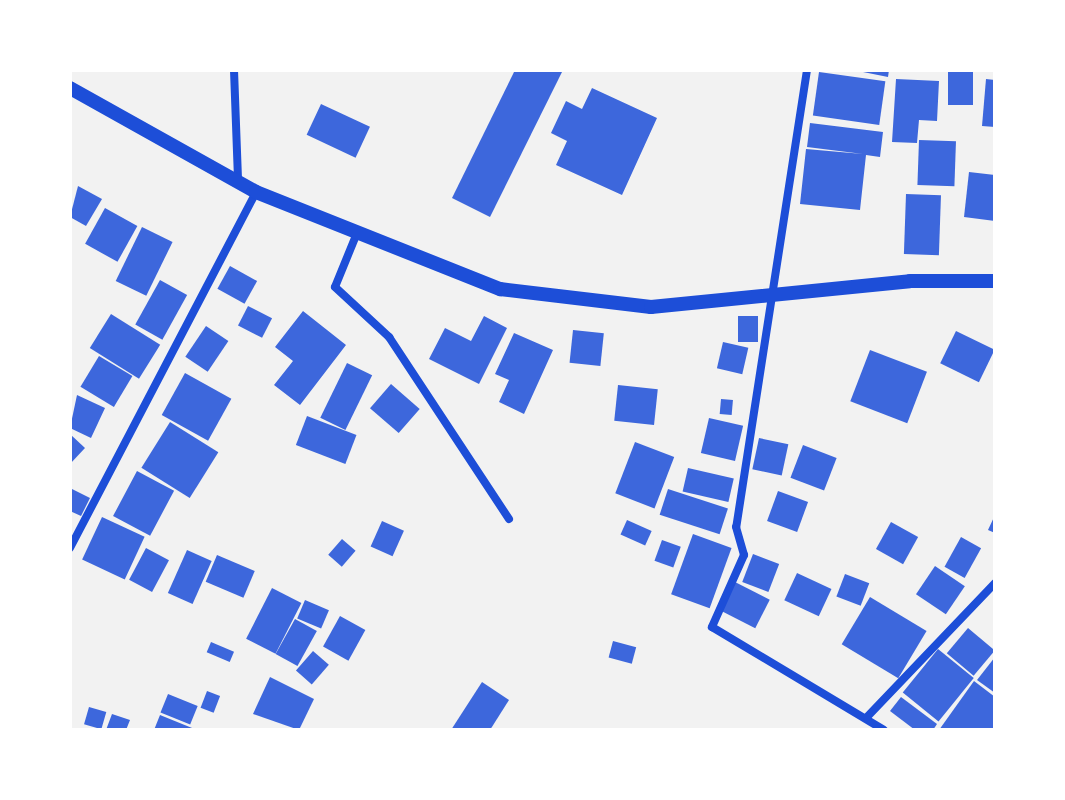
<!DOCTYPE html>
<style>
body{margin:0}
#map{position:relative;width:1065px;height:800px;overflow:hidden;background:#f2f2f2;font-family:"DM Sans",sans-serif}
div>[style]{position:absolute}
.building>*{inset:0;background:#3d67dc;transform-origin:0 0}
.minor>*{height:8px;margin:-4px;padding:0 4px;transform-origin:4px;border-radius:4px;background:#1d4ed8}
.tertiary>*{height:14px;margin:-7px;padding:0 7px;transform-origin:7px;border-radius:7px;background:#1d4ed8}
span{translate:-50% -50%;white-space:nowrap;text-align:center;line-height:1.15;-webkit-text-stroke:6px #fff;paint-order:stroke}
.frame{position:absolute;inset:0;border:72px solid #fff;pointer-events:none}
</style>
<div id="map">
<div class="building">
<i style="clip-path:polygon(515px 70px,563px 70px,490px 217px,452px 198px)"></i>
<i style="clip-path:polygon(853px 70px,889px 70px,888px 77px)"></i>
<i style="left:948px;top:70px;width:25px;height:35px"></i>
<i style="left:819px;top:72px;width:67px;height:44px;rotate:8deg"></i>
<i style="clip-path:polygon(896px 79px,939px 81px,937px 121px,919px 120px,917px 143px,892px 142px)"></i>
<i style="clip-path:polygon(986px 79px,995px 80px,995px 127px,982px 126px)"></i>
<i style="clip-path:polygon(592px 88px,657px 118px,622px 195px,556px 165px,567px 141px,551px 133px,566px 101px,582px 109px)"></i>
<i style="left:321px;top:104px;width:54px;height:34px;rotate:25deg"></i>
<i style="clip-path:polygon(810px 123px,883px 132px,880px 157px,866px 155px,860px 210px,800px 204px,806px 149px,863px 154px,807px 147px)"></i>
<i style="left:919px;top:140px;width:37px;height:45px;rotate:2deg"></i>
<i style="clip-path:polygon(969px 172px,995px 175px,995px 221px,964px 217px)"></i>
<i style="clip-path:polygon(78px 186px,102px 199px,86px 226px,70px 217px)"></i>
<i style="left:906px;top:194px;width:35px;height:60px;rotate:2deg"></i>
<i style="left:105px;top:208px;width:37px;height:41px;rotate:29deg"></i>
<i style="left:142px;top:227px;width:34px;height:60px;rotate:26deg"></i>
<i style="left:230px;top:266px;width:31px;height:26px;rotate:29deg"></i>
<i style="left:160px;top:280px;width:31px;height:51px;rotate:29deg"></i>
<i style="left:248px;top:306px;width:27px;height:22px;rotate:27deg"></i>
<i style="clip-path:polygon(303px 311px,346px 345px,300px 405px,274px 385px,293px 361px,275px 347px)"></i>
<i style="left:111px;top:314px;width:58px;height:40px;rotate:32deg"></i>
<i style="clip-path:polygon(484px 316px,507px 328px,479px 384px,429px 359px,445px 328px,471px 341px)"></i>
<i style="left:738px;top:316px;width:20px;height:26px"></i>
<i style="left:206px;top:326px;width:27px;height:37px;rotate:34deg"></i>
<i style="left:573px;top:330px;width:31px;height:33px;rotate:6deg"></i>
<i style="left:956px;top:331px;width:43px;height:36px;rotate:26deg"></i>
<i style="clip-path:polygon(514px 333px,553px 350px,524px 414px,499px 402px,509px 380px,495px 374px)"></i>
<i style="left:723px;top:342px;width:26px;height:27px;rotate:13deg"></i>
<i style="left:870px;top:350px;width:61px;height:55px;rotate:21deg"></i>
<i style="left:99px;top:356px;width:39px;height:36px;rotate:31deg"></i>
<i style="left:347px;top:363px;width:28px;height:61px;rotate:26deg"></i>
<i style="left:185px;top:373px;width:53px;height:48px;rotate:29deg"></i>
<i style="left:391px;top:384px;width:38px;height:32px;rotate:41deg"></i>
<i style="left:618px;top:385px;width:40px;height:36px;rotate:6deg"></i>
<i style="clip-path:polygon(77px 395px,105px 408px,91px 438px,70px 428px)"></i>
<i style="left:721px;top:399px;width:12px;height:15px;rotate:5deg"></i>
<i style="left:307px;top:416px;width:53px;height:31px;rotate:21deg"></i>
<i style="left:709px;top:418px;width:35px;height:36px;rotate:13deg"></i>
<i style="left:170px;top:422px;width:57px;height:54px;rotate:32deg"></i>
<i style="clip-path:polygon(70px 434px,85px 448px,70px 464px)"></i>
<i style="left:759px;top:438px;width:30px;height:32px;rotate:12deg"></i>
<i style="left:635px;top:442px;width:42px;height:55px;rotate:21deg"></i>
<i style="left:803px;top:445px;width:36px;height:35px;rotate:21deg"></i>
<i style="left:688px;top:468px;width:47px;height:24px;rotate:13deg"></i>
<i style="left:137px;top:471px;width:42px;height:51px;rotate:28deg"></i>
<i style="clip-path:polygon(70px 488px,90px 498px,81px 516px,70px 511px)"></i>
<i style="left:668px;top:489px;width:63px;height:27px;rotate:18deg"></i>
<i style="left:778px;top:491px;width:32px;height:32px;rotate:20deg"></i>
<i style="clip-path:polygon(995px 515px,995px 533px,988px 530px)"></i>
<i style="left:102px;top:517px;width:47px;height:47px;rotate:25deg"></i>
<i style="left:627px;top:520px;width:27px;height:16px;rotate:24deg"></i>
<i style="left:382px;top:521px;width:24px;height:28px;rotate:24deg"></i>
<i style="left:891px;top:522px;width:31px;height:31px;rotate:29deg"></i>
<i style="left:693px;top:534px;width:41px;height:64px;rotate:20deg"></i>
<i style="left:961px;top:537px;width:23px;height:34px;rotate:29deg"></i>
<i style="left:342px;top:539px;width:18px;height:21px;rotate:41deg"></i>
<i style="left:662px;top:540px;width:20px;height:22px;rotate:20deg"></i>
<i style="left:146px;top:548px;width:26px;height:36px;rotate:28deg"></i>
<i style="left:187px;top:550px;width:27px;height:47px;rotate:24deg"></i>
<i style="left:753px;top:554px;width:28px;height:30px;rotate:21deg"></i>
<i style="left:217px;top:555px;width:41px;height:29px;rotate:23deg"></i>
<i style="left:935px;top:566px;width:36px;height:34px;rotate:34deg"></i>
<i style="left:797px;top:573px;width:38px;height:30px;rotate:25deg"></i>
<i style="left:845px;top:574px;width:26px;height:24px;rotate:21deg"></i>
<i style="left:735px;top:582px;width:39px;height:32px;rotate:27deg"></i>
<i style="left:272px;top:588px;width:33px;height:57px;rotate:27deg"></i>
<i style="left:870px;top:597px;width:66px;height:55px;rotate:31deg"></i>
<i style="left:305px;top:600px;width:26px;height:20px;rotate:23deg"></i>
<i style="left:340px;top:616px;width:29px;height:35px;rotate:29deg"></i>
<i style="left:295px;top:619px;width:25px;height:40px;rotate:29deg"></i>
<i style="left:968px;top:628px;width:35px;height:33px;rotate:40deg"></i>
<i style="left:613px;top:641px;width:24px;height:17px;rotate:15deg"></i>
<i style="left:211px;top:642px;width:25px;height:11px;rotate:23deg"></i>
<i style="left:938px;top:649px;width:46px;height:56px;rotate:39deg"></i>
<i style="left:313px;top:651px;width:21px;height:26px;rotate:41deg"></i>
<i style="clip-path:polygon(995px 657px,995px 693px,977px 680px)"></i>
<i style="clip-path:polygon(270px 677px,314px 699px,299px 730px,253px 714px)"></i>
<i style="clip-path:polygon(974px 681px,995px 697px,995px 728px,939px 730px)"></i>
<i style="clip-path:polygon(482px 682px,509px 700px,490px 730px,451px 730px)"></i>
<i style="left:207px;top:691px;width:14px;height:18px;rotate:21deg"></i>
<i style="left:168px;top:694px;width:32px;height:20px;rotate:22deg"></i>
<i style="clip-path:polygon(901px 697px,937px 724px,933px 730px,915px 730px,890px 711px)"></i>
<i style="left:89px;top:707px;width:18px;height:18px;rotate:16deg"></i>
<i style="clip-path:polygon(112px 714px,130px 720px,126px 730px,106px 730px)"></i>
<i style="clip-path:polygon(160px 715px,197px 730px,154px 730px)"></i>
</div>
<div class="minor">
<i style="left:234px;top:70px;width:107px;rotate:87.9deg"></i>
<i style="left:807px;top:70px;width:462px;rotate:98.8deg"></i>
<i style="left:736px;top:527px;width:29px;rotate:74deg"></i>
<i style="left:744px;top:555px;width:79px;rotate:114deg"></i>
<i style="left:712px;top:627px;width:200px;rotate:30.9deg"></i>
<i style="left:357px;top:233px;width:58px;rotate:112.2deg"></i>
<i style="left:335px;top:287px;width:74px;rotate:42.8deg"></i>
<i style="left:389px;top:337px;width:218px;rotate:56.6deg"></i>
<i style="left:70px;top:548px;width:402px;rotate:-62.4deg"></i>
<i style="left:867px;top:717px;width:185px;rotate:-46.3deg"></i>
</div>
<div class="tertiary">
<i style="left:70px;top:88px;width:213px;rotate:29.2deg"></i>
<i style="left:256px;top:192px;width:263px;rotate:21.7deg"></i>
<i style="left:500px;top:289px;width:152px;rotate:6.8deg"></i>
<i style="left:651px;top:307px;width:260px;rotate:-5.7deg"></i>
<i style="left:910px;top:281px;width:85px"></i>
</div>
<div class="frame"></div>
</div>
